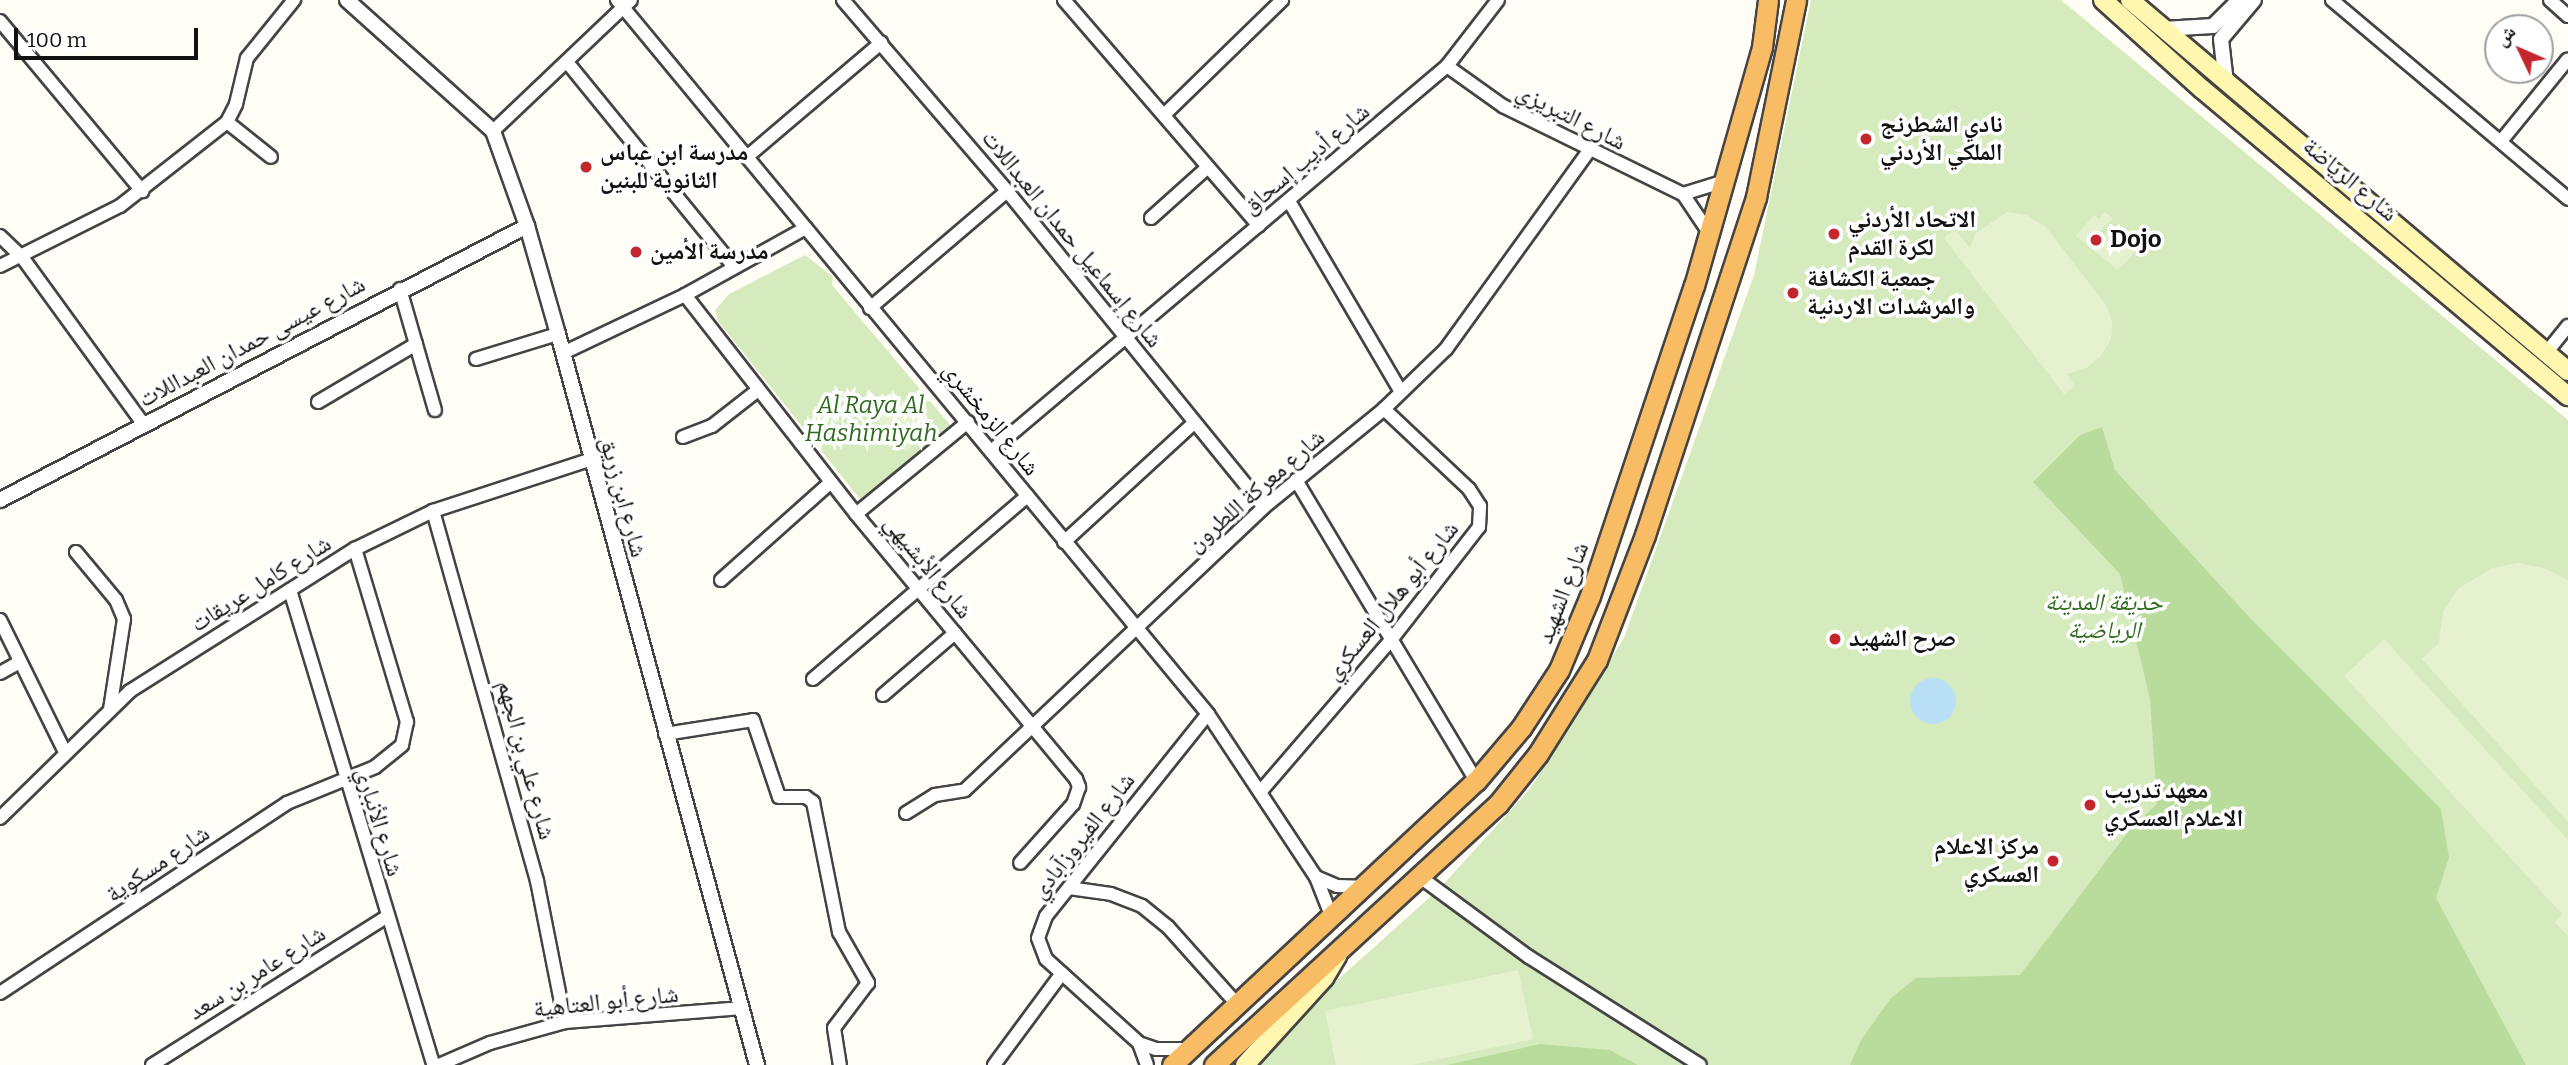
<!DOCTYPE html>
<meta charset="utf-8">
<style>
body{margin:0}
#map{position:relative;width:2568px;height:1065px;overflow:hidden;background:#fffdf5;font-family:Bitter,"Noto Naskh Arabic",serif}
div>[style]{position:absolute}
.green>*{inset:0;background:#d5ebbd}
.forest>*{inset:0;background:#b9dc9c}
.pitch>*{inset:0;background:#e6f2cf;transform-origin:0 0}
.water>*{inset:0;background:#b9e0f7}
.round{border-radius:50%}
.roads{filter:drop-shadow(2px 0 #444) drop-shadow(-2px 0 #444) drop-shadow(0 2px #444) drop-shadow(0 -2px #444)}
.minor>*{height:12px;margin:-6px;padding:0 6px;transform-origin:6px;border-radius:6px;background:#fff}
.tertiary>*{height:14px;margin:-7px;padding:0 7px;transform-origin:7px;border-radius:7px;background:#fff}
.secondary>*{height:18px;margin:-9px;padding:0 9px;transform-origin:9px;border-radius:9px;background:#fff6b0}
.trunk>*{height:19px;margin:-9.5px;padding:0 9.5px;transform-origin:9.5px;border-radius:9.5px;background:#f7bc64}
.dots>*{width:19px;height:19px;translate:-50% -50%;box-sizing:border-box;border:4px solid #fff;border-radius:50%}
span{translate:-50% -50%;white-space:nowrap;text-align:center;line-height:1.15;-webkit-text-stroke:7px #fff;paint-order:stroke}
.street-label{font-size:24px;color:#111}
.poi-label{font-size:24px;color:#111;font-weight:700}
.left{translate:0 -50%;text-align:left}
.right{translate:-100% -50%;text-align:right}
.park-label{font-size:24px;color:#2f6b1f;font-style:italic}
.north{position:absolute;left:2484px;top:14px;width:70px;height:70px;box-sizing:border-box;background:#fff;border:2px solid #a0a0a0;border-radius:50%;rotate:314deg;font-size:19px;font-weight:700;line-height:28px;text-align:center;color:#111}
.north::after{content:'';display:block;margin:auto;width:24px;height:32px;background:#c4262e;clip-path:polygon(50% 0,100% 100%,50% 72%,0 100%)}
.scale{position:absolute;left:14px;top:28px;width:184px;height:32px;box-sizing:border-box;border:4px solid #111;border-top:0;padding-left:9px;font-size:21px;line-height:24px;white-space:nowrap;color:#111;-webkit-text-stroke:5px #fff;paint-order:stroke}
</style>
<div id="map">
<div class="green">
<i style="clip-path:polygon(1811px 0,2061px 0,2568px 420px,2568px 1065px,1255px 1065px,1283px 1029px,1440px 888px,1530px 789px,1624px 638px,1754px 275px)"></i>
<i style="clip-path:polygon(805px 255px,833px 277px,832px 285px,957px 433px,867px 508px,718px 321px,715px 310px,729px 294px)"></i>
</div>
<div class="forest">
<i style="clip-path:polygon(2102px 427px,2115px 470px,2249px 617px,2441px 809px,2449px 857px,2436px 898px,2526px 1065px,1850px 1065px,1861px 1040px,1891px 998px,1916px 978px,2020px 975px,2131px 828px,2157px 804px,2150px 699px,2120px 574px,2033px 482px,2080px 435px)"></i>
<i style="clip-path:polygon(1540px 1044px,1610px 1050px,1638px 1065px,1447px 1065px)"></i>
</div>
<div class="pitch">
<i style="clip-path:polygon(2007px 212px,2026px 215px,2045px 226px,2106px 305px,2112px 321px,2111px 339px,2101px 356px,2086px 368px,2067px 374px,2075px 386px,2064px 394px,1944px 238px,1955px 229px,1970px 248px,1975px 234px)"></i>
<i style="clip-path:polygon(2105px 212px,2113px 219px,2100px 231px,2115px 243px,2122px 235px,2139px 248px,2118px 270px,2076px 236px,2094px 215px,2099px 219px)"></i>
<i style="left:896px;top:393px;width:50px;height:32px;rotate:48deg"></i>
<i style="clip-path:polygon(2519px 563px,2546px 569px,2568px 580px,2568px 822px,2422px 659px,2439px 643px,2443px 612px,2458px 589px,2492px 568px)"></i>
<i style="clip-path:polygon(2384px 639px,2568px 840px,2568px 936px,2555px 922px,2562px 914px,2344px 676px)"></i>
<i style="clip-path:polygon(1518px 970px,1533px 1039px,1412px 1065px,1336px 1065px,1325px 1011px)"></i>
</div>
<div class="water">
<i class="round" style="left:1910px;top:678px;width:46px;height:46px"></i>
</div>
<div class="roads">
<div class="minor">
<i style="left:617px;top:0;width:927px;rotate:50.38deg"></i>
<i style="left:1208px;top:714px;width:196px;rotate:56.5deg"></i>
<i style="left:1316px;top:877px;width:41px;rotate:68.5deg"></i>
<i style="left:843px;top:0;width:252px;rotate:49.3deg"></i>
<i style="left:1007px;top:191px;width:407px;rotate:50.9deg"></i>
<i style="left:1064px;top:0;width:298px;rotate:49.2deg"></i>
<i style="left:2332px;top:0;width:309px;rotate:40.1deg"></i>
<i style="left:2550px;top:0;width:24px;rotate:42deg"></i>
<i style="left:0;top:21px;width:222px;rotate:50.1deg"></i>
<i style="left:567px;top:62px;width:264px;rotate:50.8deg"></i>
<i style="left:1447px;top:66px;width:69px;rotate:35.5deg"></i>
<i style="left:1503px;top:106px;width:200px;rotate:26.1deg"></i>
<i style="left:1683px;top:194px;width:48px;rotate:56deg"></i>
<i style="left:1166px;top:113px;width:162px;rotate:-44.2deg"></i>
<i style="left:227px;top:122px;width:56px;rotate:38.5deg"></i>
<i style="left:493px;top:131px;width:190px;rotate:-43.5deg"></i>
<i style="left:2502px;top:140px;width:104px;rotate:-50.8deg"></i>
<i style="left:748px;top:156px;width:175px;rotate:-40.4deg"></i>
<i style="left:1683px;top:194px;width:44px;rotate:-17.2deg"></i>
<i style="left:1289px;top:201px;width:221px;rotate:59.6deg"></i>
<i style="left:1151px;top:218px;width:76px;rotate:-41.8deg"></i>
<i style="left:0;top:236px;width:30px;rotate:44deg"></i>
<i style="left:22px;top:257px;width:208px;rotate:54deg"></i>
<i style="left:0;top:266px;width:134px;rotate:-26.6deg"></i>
<i style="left:120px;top:206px;width:136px;rotate:-38.1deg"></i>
<i style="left:227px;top:122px;width:20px;rotate:-63deg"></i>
<i style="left:236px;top:104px;width:47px;rotate:-76.6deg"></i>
<i style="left:247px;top:58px;width:75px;rotate:-51deg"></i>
<i style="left:400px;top:289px;width:126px;rotate:73.9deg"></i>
<i style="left:685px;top:295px;width:278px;rotate:52deg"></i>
<i style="left:856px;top:514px;width:344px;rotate:50.3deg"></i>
<i style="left:1076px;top:779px;width:9px;rotate:69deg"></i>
<i style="left:1079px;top:787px;width:18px;rotate:109deg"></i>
<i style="left:1073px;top:804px;width:79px;rotate:131.9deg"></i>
<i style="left:870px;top:308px;width:180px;rotate:-40.5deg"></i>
<i style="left:563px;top:353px;width:135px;rotate:-25.4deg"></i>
<i style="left:685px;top:295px;width:138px;rotate:-29deg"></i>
<i style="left:2546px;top:353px;width:35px;rotate:-51deg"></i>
<i style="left:476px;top:359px;width:86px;rotate:-17deg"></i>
<i style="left:318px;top:402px;width:114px;rotate:-30.6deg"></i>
<i style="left:683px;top:437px;width:31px;rotate:-21deg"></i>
<i style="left:712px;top:426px;width:58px;rotate:-38deg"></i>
<i style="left:991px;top:451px;width:597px;rotate:-40.17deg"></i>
<i style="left:1447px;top:66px;width:83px;rotate:-52.3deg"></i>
<i style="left:1296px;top:480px;width:351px;rotate:59.1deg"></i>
<i style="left:433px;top:511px;width:384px;rotate:74.3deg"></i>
<i style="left:537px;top:881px;width:144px;rotate:78.8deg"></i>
<i style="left:856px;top:514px;width:145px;rotate:-39.4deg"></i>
<i style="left:1064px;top:542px;width:176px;rotate:-42.5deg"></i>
<i style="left:76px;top:552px;width:62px;rotate:50.2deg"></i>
<i style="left:116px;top:600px;width:21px;rotate:67deg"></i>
<i style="left:124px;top:619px;width:91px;rotate:98.8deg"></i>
<i style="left:721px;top:580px;width:147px;rotate:-41.7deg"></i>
<i style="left:290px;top:590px;width:496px;rotate:73.2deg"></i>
<i style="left:0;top:620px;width:147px;rotate:63.8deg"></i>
<i style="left:0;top:673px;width:21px;rotate:-29deg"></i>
<i style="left:813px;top:679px;width:282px;rotate:-40.5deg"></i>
<i style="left:883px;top:695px;width:95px;rotate:-40.7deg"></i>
<i style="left:665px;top:734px;width:89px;rotate:-9deg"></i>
<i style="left:753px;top:720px;width:81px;rotate:71.3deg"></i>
<i style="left:779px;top:797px;width:27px"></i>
<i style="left:806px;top:797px;width:9px;rotate:36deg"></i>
<i style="left:813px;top:802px;width:133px;rotate:78.7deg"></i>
<i style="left:839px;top:932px;width:59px;rotate:60.4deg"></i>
<i style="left:868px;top:983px;width:56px;rotate:127.1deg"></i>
<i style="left:834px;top:1028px;width:37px;rotate:81deg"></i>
<i style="left:1261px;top:791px;width:199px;rotate:-49.3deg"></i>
<i style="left:1391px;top:640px;width:143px;rotate:-52.1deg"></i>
<i style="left:1479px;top:527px;width:21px;rotate:-87deg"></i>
<i style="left:1480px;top:506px;width:20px;rotate:-123deg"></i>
<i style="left:1469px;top:489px;width:117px;rotate:-136.7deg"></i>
<i style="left:906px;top:813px;width:34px;rotate:-32deg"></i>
<i style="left:935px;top:795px;width:30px;rotate:-9deg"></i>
<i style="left:965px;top:790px;width:412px;rotate:-43.4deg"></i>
<i style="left:1264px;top:507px;width:155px;rotate:-39.2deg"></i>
<i style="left:1384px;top:409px;width:86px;rotate:-44.1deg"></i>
<i style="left:1446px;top:349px;width:244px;rotate:-54.2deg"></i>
<i style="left:0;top:818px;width:182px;rotate:-44.3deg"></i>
<i style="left:130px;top:691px;width:266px;rotate:-32.3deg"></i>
<i style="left:355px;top:549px;width:87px;rotate:-26deg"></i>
<i style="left:433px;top:511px;width:164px;rotate:-18.1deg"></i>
<i style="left:1316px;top:877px;width:23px;rotate:23deg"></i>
<i style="left:1337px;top:886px;width:24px;rotate:2deg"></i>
<i style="left:1420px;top:877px;width:135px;rotate:36.3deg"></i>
<i style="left:1529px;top:957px;width:202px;rotate:32.3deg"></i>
<i style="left:1069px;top:888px;width:42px;rotate:8.1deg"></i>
<i style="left:1111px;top:894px;width:33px;rotate:21deg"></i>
<i style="left:1142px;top:906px;width:33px;rotate:39deg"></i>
<i style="left:1168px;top:927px;width:101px;rotate:48.2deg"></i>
<i style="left:0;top:993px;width:344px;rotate:-33.5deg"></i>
<i style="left:287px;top:803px;width:95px;rotate:-22.2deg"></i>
<i style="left:375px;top:767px;width:35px;rotate:-39deg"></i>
<i style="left:402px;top:745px;width:24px;rotate:-78deg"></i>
<i style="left:407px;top:722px;width:181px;rotate:-106.7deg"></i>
<i style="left:1139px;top:1043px;width:23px;rotate:70deg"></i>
<i style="left:1184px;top:1049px;width:28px;rotate:180deg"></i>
<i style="left:1156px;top:1049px;width:18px;rotate:-161deg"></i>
<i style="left:1139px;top:1043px;width:125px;rotate:-137.9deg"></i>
<i style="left:1046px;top:959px;width:22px;rotate:-111deg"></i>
<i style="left:1038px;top:938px;width:23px;rotate:-70deg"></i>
<i style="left:1046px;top:916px;width:259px;rotate:-51.3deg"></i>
<i style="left:152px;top:1065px;width:277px;rotate:-32.3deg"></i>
<i style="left:439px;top:1065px;width:56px;rotate:-23.3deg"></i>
<i style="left:490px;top:1043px;width:78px;rotate:-15.6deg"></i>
<i style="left:565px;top:1022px;width:178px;rotate:-4.5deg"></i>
<i style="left:994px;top:1065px;width:114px;rotate:-53.5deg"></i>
</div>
<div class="tertiary">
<i style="left:347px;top:0;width:196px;rotate:41.9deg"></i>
<i style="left:493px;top:131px;width:101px;rotate:70.3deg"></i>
<i style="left:527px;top:226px;width:112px;rotate:74deg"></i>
<i style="left:558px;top:334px;width:758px;rotate:74.77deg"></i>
<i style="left:2163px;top:29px;width:50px;rotate:-3.4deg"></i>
<i style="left:2213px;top:26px;width:37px;rotate:-45deg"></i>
<i style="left:2226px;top:83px;width:44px;rotate:-96.5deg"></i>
<i style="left:2221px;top:39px;width:51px;rotate:-49.8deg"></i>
<i style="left:0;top:500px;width:594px;rotate:-27.47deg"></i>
</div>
<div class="secondary">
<i style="left:2103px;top:0;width:133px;rotate:42deg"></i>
<i style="left:2202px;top:89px;width:478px;rotate:40deg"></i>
<i style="left:2130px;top:0;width:574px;rotate:40.27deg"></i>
<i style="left:1245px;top:1065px;width:118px;rotate:-47.8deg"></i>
<i style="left:1324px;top:978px;width:26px;rotate:-59deg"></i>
</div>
<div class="trunk">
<i style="left:1172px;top:1065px;width:416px;rotate:-43.1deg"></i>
<i style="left:1476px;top:781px;width:70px;rotate:-49.7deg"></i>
<i style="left:1521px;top:728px;width:69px;rotate:-56.8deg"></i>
<i style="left:1559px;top:670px;width:80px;rotate:-67.3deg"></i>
<i style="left:1590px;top:596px;width:327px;rotate:-71.5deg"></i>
<i style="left:1694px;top:286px;width:248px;rotate:-74.1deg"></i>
<i style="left:1762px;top:47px;width:47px;rotate:-82.7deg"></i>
<i style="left:1214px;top:1065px;width:386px;rotate:-42.6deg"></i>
<i style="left:1498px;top:804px;width:64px;rotate:-51.3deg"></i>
<i style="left:1538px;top:754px;width:111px;rotate:-57.9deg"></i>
<i style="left:1597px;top:660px;width:134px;rotate:-69deg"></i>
<i style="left:1645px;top:535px;width:356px;rotate:-71.8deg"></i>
<i style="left:1756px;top:197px;width:201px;rotate:-78.5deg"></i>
</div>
</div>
<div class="dots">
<i style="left:1866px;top:139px;background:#c4262e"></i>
<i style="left:586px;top:167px;background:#c4262e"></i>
<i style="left:1834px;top:234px;background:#c4262e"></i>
<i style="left:2096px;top:240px;background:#c4262e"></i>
<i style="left:636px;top:252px;background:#c4262e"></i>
<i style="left:1793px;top:293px;background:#c4262e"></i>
<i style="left:1835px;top:639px;background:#c4262e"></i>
<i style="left:2090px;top:805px;background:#c4262e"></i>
<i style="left:2053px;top:861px;background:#c4262e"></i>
</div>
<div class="street-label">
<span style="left:1571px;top:117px;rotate:27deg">شارع التبريزي</span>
<span style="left:1306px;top:159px;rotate:-40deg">شارع أديب إسحاق</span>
<span style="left:2350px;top:180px;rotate:40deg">شارع الرياضة</span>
<span style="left:1072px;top:239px;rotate:51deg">شارع إسماعيل حمدان العبداللات</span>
<span style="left:252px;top:342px;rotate:-28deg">شارع عيسى حمدان العبداللات</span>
<span style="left:991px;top:419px;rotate:51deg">شارع الزمخشري</span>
<span style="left:1256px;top:491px;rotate:-41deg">شارع معركة اللطرون</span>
<span style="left:623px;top:497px;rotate:75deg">شارع ابن زريق</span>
<span style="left:928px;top:567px;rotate:51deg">شارع الأبشيهي</span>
<span style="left:261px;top:584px;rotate:-32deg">شارع كامل عريقات</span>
<span style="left:1563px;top:593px;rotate:-69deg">شارع الشهيد</span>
<span style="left:1392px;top:601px;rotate:-51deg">شارع أبو هلال العسكري</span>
<span style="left:526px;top:760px;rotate:75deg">شارع علي بن الجهم</span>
<span style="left:379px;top:822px;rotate:73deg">شارع الأنباري</span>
<span style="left:1083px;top:836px;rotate:-52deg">شارع الفيروزآبادي</span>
<span style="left:158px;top:864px;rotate:-34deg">شارع مسكوية</span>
<span style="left:257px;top:973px;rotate:-32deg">شارع عامر بن سعد</span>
<span style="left:606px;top:1002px;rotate:-6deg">شارع أبو العتاهية</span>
</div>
<div class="poi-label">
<span class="left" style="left:1880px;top:139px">نادي الشطرنج<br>الملكي الأردني</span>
<span class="left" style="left:600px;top:167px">مدرسة ابن عباس<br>الثانوية للبنين</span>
<span class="left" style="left:1848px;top:234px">الاتحاد الأردني<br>لكرة القدم</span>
<span class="left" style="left:2110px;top:240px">Dojo</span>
<span class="left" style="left:650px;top:252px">مدرسة الأمين</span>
<span class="left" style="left:1807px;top:293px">جمعية الكشافة<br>والمرشدات الاردنية</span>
<span class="left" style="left:1849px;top:639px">صرح الشهيد</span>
<span class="left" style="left:2104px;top:805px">معهد تدريب<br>الاعلام العسكري</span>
<span class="right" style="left:2039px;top:861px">مركز الاعلام<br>العسكري</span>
</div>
<div class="park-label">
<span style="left:871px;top:420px">Al Raya Al<br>Hashimiyah</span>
<span style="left:2104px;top:617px">حديقة المدينة<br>الرياضية</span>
</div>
<div class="north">ش</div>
<div class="scale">100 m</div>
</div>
